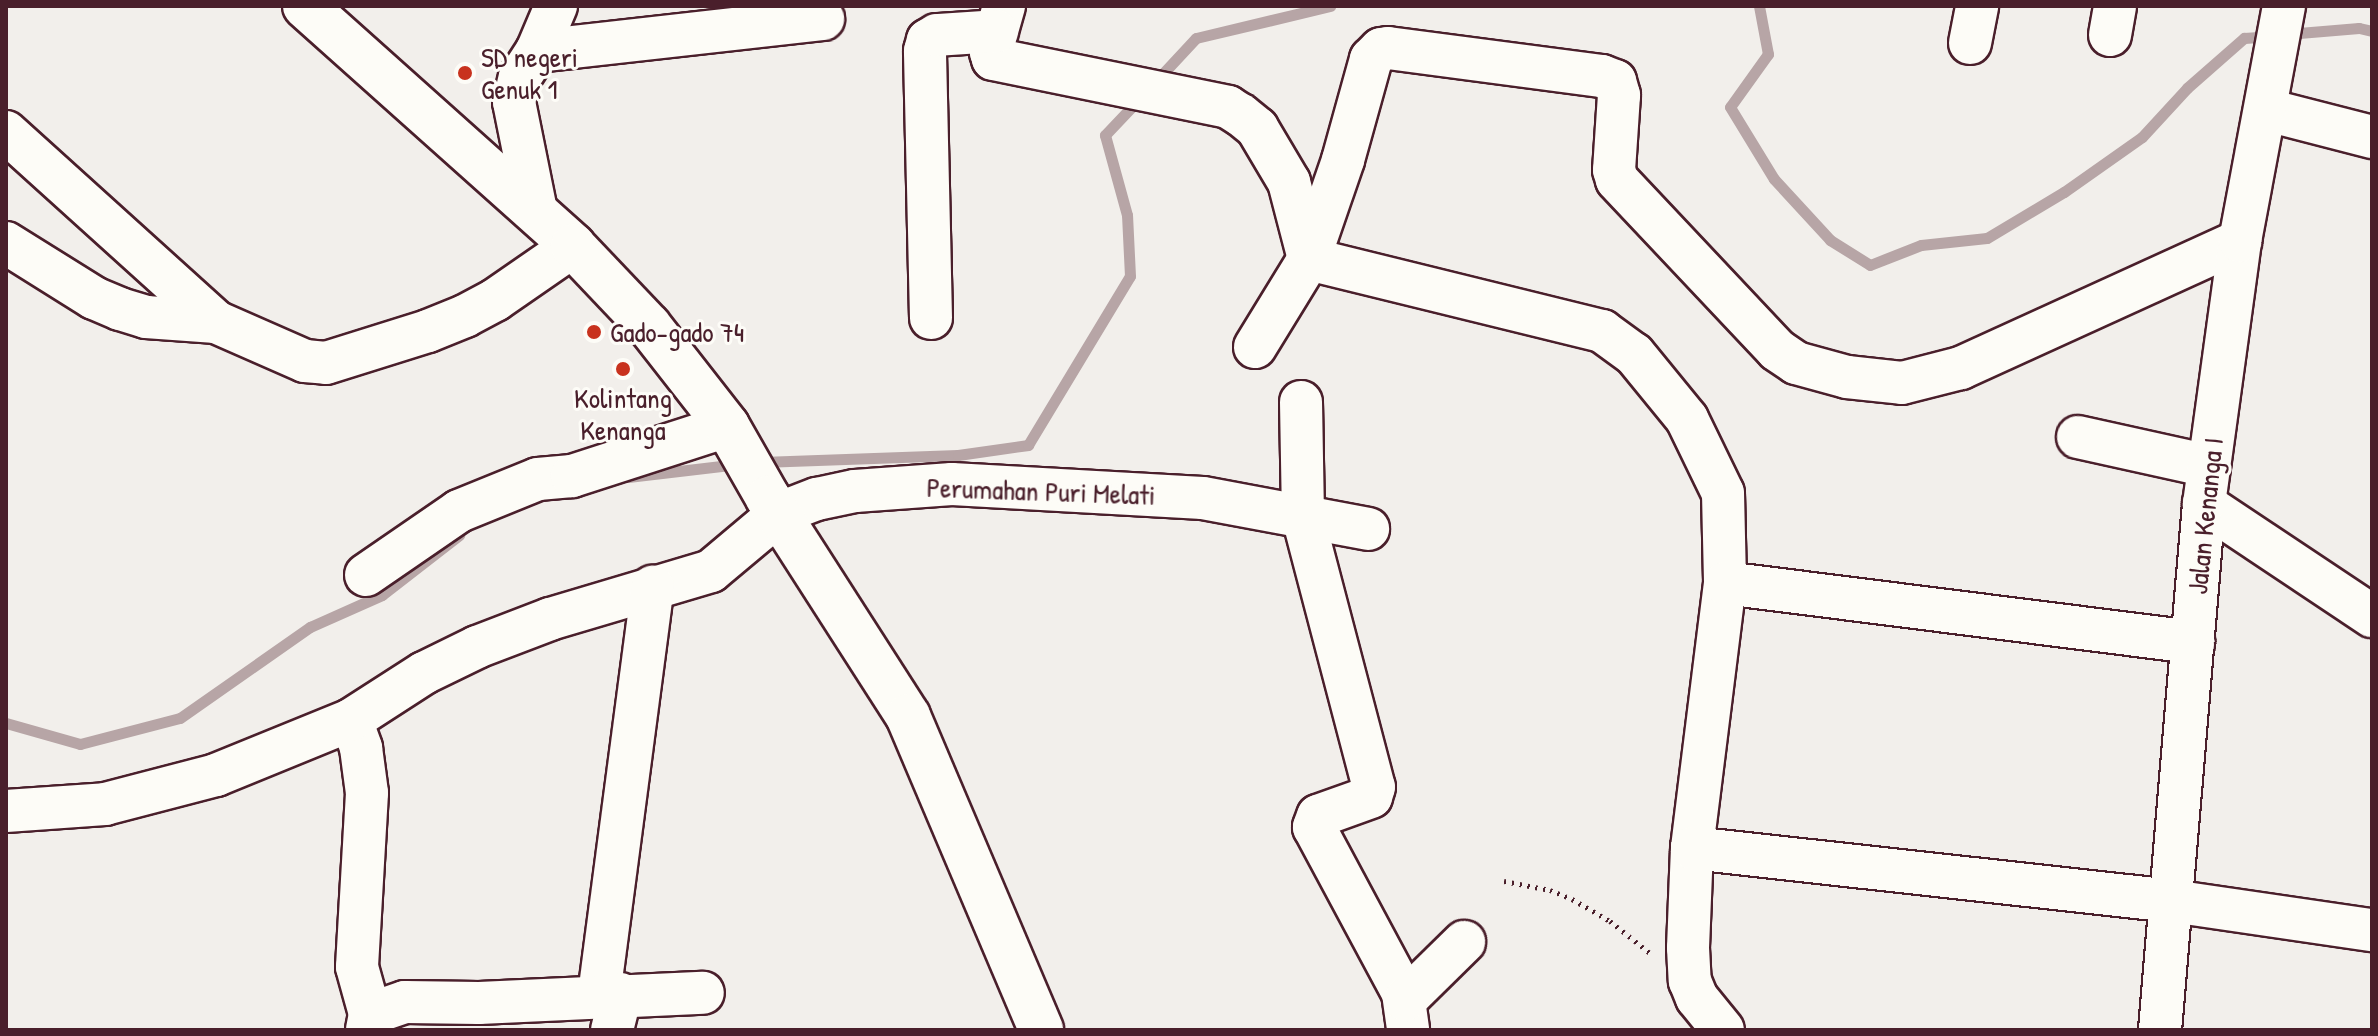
<!DOCTYPE html>
<style>
body{margin:0}
#map{position:relative;width:2378px;height:1036px;overflow:hidden;background:#f2efeb;font-family:"Patrick Hand",sans-serif}
div>[style]{position:absolute}
.stream>*{height:11px;margin:-5.5px;padding:0 5.5px;transform-origin:5.5px;border-radius:5.5px;background:#b7a5a6}
.path>*{height:5px;margin-top:-2.5px;transform-origin:0;background:repeating-linear-gradient(90deg,#4a1f2b 0 2px,transparent 0 8px)}
.roads{filter:drop-shadow(2px 0 #4a1f2b) drop-shadow(-2px 0 #4a1f2b) drop-shadow(0 2px #4a1f2b) drop-shadow(0 -2px #4a1f2b)}
.street>*{height:42px;margin:-21px;padding:0 21px;transform-origin:21px;border-radius:21px;background:#fdfcf7}
.secondary>*{height:44px;margin:-22px;padding:0 22px;transform-origin:22px;border-radius:22px;background:#fdfcf7}
.dots>*{width:22px;height:22px;translate:-50% -50%;box-sizing:border-box;border:4px solid #fdfcf7;border-radius:50%}
span{translate:-50% -50%;white-space:nowrap;text-align:center;line-height:1.15;-webkit-text-stroke:6px #fdfcf7;paint-order:stroke}
.poi-label{font-size:28px;color:#4a1f2b}
.left{translate:0 -50%;text-align:left}
.street-label{font-size:28px;color:#4a1f2b}
.frame{position:absolute;inset:0;border:8px solid #4a1f2b;pointer-events:none}
</style>
<div id="map">
<div class="stream">
<i style="left:1759px;top:6px;width:49px;rotate:79.4deg"></i>
<i style="left:1768px;top:54px;width:65px;rotate:125.6deg"></i>
<i style="left:1730px;top:107px;width:84px;rotate:58.6deg"></i>
<i style="left:1774px;top:179px;width:83px;rotate:47.4deg"></i>
<i style="left:1830px;top:240px;width:47px;rotate:32deg"></i>
<i style="left:1870px;top:265px;width:55px;rotate:-21.4deg"></i>
<i style="left:1921px;top:245px;width:66px;rotate:-6.1deg"></i>
<i style="left:1987px;top:238px;width:90px;rotate:-30.9deg"></i>
<i style="left:2064px;top:192px;width:95px;rotate:-35.2deg"></i>
<i style="left:2142px;top:137px;width:67px;rotate:-47.4deg"></i>
<i style="left:2187px;top:88px;width:76px;rotate:-41.3deg"></i>
<i style="left:2244px;top:38px;width:26px;rotate:-4deg"></i>
<i style="left:2287px;top:34px;width:72px;rotate:-4.8deg"></i>
<i style="left:2359px;top:28px;width:13px;rotate:13deg"></i>
<i style="left:1155px;top:82px;width:60px;rotate:-47deg"></i>
<i style="left:1196px;top:38px;width:138px;rotate:-13.4deg"></i>
<i style="left:759px;top:462px;width:199px;rotate:-2deg"></i>
<i style="left:958px;top:455px;width:71px;rotate:-8.1deg"></i>
<i style="left:1028px;top:445px;width:197px;rotate:-58.9deg"></i>
<i style="left:1130px;top:276px;width:61px;rotate:-92.8deg"></i>
<i style="left:1127px;top:215px;width:83px;rotate:-105.4deg"></i>
<i style="left:1105px;top:135px;width:52px;rotate:-46.5deg"></i>
<i style="left:628px;top:477px;width:111px;rotate:-6.7deg"></i>
<i style="left:6px;top:723px;width:77px;rotate:15.8deg"></i>
<i style="left:80px;top:744px;width:103px;rotate:-14.6deg"></i>
<i style="left:180px;top:718px;width:159px;rotate:-35deg"></i>
<i style="left:310px;top:627px;width:79px;rotate:-24deg"></i>
<i style="left:382px;top:595px;width:98px;rotate:-37.9deg"></i>
</div>
<div class="path">
<i style="left:1504px;top:881px;width:47px;rotate:11.1deg"></i>
<i style="left:1550px;top:890px;width:24px;rotate:22deg"></i>
<i style="left:1572px;top:899px;width:44px;rotate:30.1deg"></i>
<i style="left:1610px;top:921px;width:51px;rotate:38.7deg"></i>
</div>
<div class="roads">
<div class="street">
<i style="left:1004px;top:6px;width:48px;rotate:105.8deg"></i>
<i style="left:991px;top:52px;width:7px;rotate:74deg"></i>
<i style="left:993px;top:59px;width:240px;rotate:11.5deg"></i>
<i style="left:1228px;top:107px;width:15px;rotate:32deg"></i>
<i style="left:1241px;top:115px;width:21px;rotate:39deg"></i>
<i style="left:1257px;top:128px;width:63px;rotate:59.3deg"></i>
<i style="left:1289px;top:182px;width:80px;rotate:75.4deg"></i>
<i style="left:1309px;top:259px;width:302px;rotate:13.8deg"></i>
<i style="left:1602px;top:331px;width:39px;rotate:36deg"></i>
<i style="left:1634px;top:354px;width:84px;rotate:50.8deg"></i>
<i style="left:1687px;top:419px;width:82px;rotate:64.1deg"></i>
<i style="left:1723px;top:493px;width:90px;rotate:88.7deg"></i>
<i style="left:1725px;top:583px;width:267px;rotate:97.1deg"></i>
<i style="left:1692px;top:848px;width:100px;rotate:92.3deg"></i>
<i style="left:1688px;top:948px;width:33px;rotate:87deg"></i>
<i style="left:1690px;top:981px;width:18px;rotate:68deg"></i>
<i style="left:1697px;top:998px;width:41px;rotate:50.9deg"></i>
<i style="left:2110px;top:35px;width:29px;rotate:-80deg"></i>
<i style="left:1970px;top:43px;width:38px;rotate:-79deg"></i>
<i style="left:537px;top:51px;width:288px;rotate:-6.4deg"></i>
<i style="left:2267px;top:110px;width:108px;rotate:14.4deg"></i>
<i style="left:6px;top:132px;width:283px;rotate:42.1deg"></i>
<i style="left:216px;top:322px;width:97px;rotate:23.7deg"></i>
<i style="left:305px;top:361px;width:21px;rotate:5deg"></i>
<i style="left:326px;top:363px;width:107px;rotate:-17.4deg"></i>
<i style="left:428px;top:331px;width:40px;rotate:-22deg"></i>
<i style="left:465px;top:316px;width:34px;rotate:-28deg"></i>
<i style="left:495px;top:300px;width:95px;rotate:-34.7deg"></i>
<i style="left:536px;top:211px;width:111px;rotate:-101.4deg"></i>
<i style="left:514px;top:102px;width:26px;rotate:-77deg"></i>
<i style="left:520px;top:77px;width:31px;rotate:-57deg"></i>
<i style="left:537px;top:51px;width:49px;rotate:-67.1deg"></i>
<i style="left:6px;top:243px;width:104px;rotate:32deg"></i>
<i style="left:94px;top:298px;width:28px;rotate:23deg"></i>
<i style="left:120px;top:309px;width:27px;rotate:17deg"></i>
<i style="left:146px;top:317px;width:70px;rotate:4.1deg"></i>
<i style="left:931px;top:318px;width:267px;rotate:-91.3deg"></i>
<i style="left:925px;top:51px;width:11px;rotate:-75deg"></i>
<i style="left:928px;top:40px;width:10px;rotate:-29deg"></i>
<i style="left:937px;top:35px;width:60px;rotate:-3.8deg"></i>
<i style="left:1255px;top:347px;width:103px;rotate:-58.5deg"></i>
<i style="left:1309px;top:259px;width:105px;rotate:-71deg"></i>
<i style="left:1343px;top:160px;width:105px;rotate:-74.5deg"></i>
<i style="left:1371px;top:59px;width:14px;rotate:-45deg"></i>
<i style="left:1381px;top:49px;width:7px;rotate:-8deg"></i>
<i style="left:1388px;top:48px;width:216px;rotate:7.5deg"></i>
<i style="left:1602px;top:76px;width:14px;rotate:21deg"></i>
<i style="left:1615px;top:81px;width:15px;rotate:74deg"></i>
<i style="left:1619px;top:95px;width:75px;rotate:93.8deg"></i>
<i style="left:1614px;top:170px;width:10px;rotate:73deg"></i>
<i style="left:1617px;top:180px;width:233px;rotate:46.7deg"></i>
<i style="left:1777px;top:350px;width:23px;rotate:34deg"></i>
<i style="left:1796px;top:363px;width:53px;rotate:15.4deg"></i>
<i style="left:1847px;top:377px;width:55px;rotate:6.2deg"></i>
<i style="left:1902px;top:383px;width:61px;rotate:-14.3deg"></i>
<i style="left:1961px;top:368px;width:307px;rotate:-24.5deg"></i>
<i style="left:1301px;top:402px;width:115px;rotate:89deg"></i>
<i style="left:1303px;top:517px;width:279px;rotate:75.3deg"></i>
<i style="left:1374px;top:787px;width:10px;rotate:107deg"></i>
<i style="left:1371px;top:797px;width:56px;rotate:160.3deg"></i>
<i style="left:1318px;top:816px;width:12px;rotate:110deg"></i>
<i style="left:1314px;top:827px;width:188px;rotate:61.8deg"></i>
<i style="left:1403px;top:993px;width:37px;rotate:82deg"></i>
<i style="left:2078px;top:437px;width:134px;rotate:12.5deg"></i>
<i style="left:2204px;top:504px;width:202px;rotate:33.7deg"></i>
<i style="left:366px;top:575px;width:113px;rotate:-34.5deg"></i>
<i style="left:459px;top:511px;width:85px;rotate:-22.1deg"></i>
<i style="left:538px;top:479px;width:34px;rotate:-5deg"></i>
<i style="left:572px;top:476px;width:163px;rotate:-17.9deg"></i>
<i style="left:1725px;top:583px;width:472px;rotate:7.2deg"></i>
<i style="left:351px;top:720px;width:30px;rotate:70deg"></i>
<i style="left:361px;top:748px;width:45px;rotate:82.4deg"></i>
<i style="left:367px;top:793px;width:174px;rotate:93.3deg"></i>
<i style="left:357px;top:967px;width:49px;rotate:74.5deg"></i>
<i style="left:370px;top:1014px;width:16px;rotate:101deg"></i>
<i style="left:6px;top:811px;width:99px;rotate:-4deg"></i>
<i style="left:105px;top:804px;width:115px;rotate:-14.6deg"></i>
<i style="left:216px;top:775px;width:146px;rotate:-22.2deg"></i>
<i style="left:351px;top:720px;width:87px;rotate:-32.8deg"></i>
<i style="left:424px;top:673px;width:59px;rotate:-26.1deg"></i>
<i style="left:477px;top:647px;width:78px;rotate:-21deg"></i>
<i style="left:550px;top:619px;width:168px;rotate:-16.6deg"></i>
<i style="left:711px;top:571px;width:90px;rotate:-40deg"></i>
<i style="left:780px;top:513px;width:40px;rotate:-21deg"></i>
<i style="left:817px;top:499px;width:39px;rotate:-12deg"></i>
<i style="left:855px;top:491px;width:97px;rotate:-4.1deg"></i>
<i style="left:952px;top:484px;width:251px;rotate:3.2deg"></i>
<i style="left:1203px;top:498px;width:168px;rotate:10.6deg"></i>
<i style="left:1692px;top:848px;width:483px;rotate:6.3deg"></i>
<i style="left:2172px;top:901px;width:202px;rotate:8.3deg"></i>
<i style="left:599px;top:995px;width:412px;rotate:-82.5deg"></i>
<i style="left:1405px;top:1000px;width:83px;rotate:-44.5deg"></i>
<i style="left:370px;top:1014px;width:37px;rotate:-19deg"></i>
<i style="left:405px;top:1002px;width:74px;rotate:0.8deg"></i>
<i style="left:479px;top:1003px;width:224px;rotate:-2.6deg"></i>
<i style="left:612px;top:1030px;width:37px;rotate:-76deg"></i>
<i style="left:2160px;top:1030px;width:528px;rotate:-85.22deg"></i>
<i style="left:2204px;top:504px;width:265px;rotate:-82.2deg"></i>
<i style="left:2240px;top:241px;width:239px;rotate:-79.4deg"></i>
</div>
<div class="secondary">
<i style="left:305px;top:6px;width:360px;rotate:41.8deg"></i>
<i style="left:573px;top:246px;width:110px;rotate:46.5deg"></i>
<i style="left:649px;top:326px;width:127px;rotate:52deg"></i>
<i style="left:727px;top:426px;width:83px;rotate:60.3deg"></i>
<i style="left:768px;top:498px;width:259px;rotate:57.3deg"></i>
<i style="left:908px;top:716px;width:341px;rotate:67deg"></i>
</div>
</div>
<div class="dots">
<i style="left:465px;top:73px;background:#c8321e"></i>
<i style="left:594px;top:332px;background:#c8321e"></i>
<i style="left:623px;top:369px;background:#c8321e"></i>
</div>
<div class="poi-label">
<span class="left" style="left:481px;top:73px">SD negeri<br>Genuk 1</span>
<span class="left" style="left:610px;top:332px">Gado-gado 74</span>
<span style="left:623px;top:414px">Kolintang<br>Kenanga</span>
</div>
<div class="street-label">
<span style="left:1041px;top:491px;rotate:2deg">Perumahan Puri Melati</span>
<span style="left:2205px;top:516px;rotate:-84deg">Jalan Kenanga I</span>
</div>
<div class="frame"></div>
</div>
